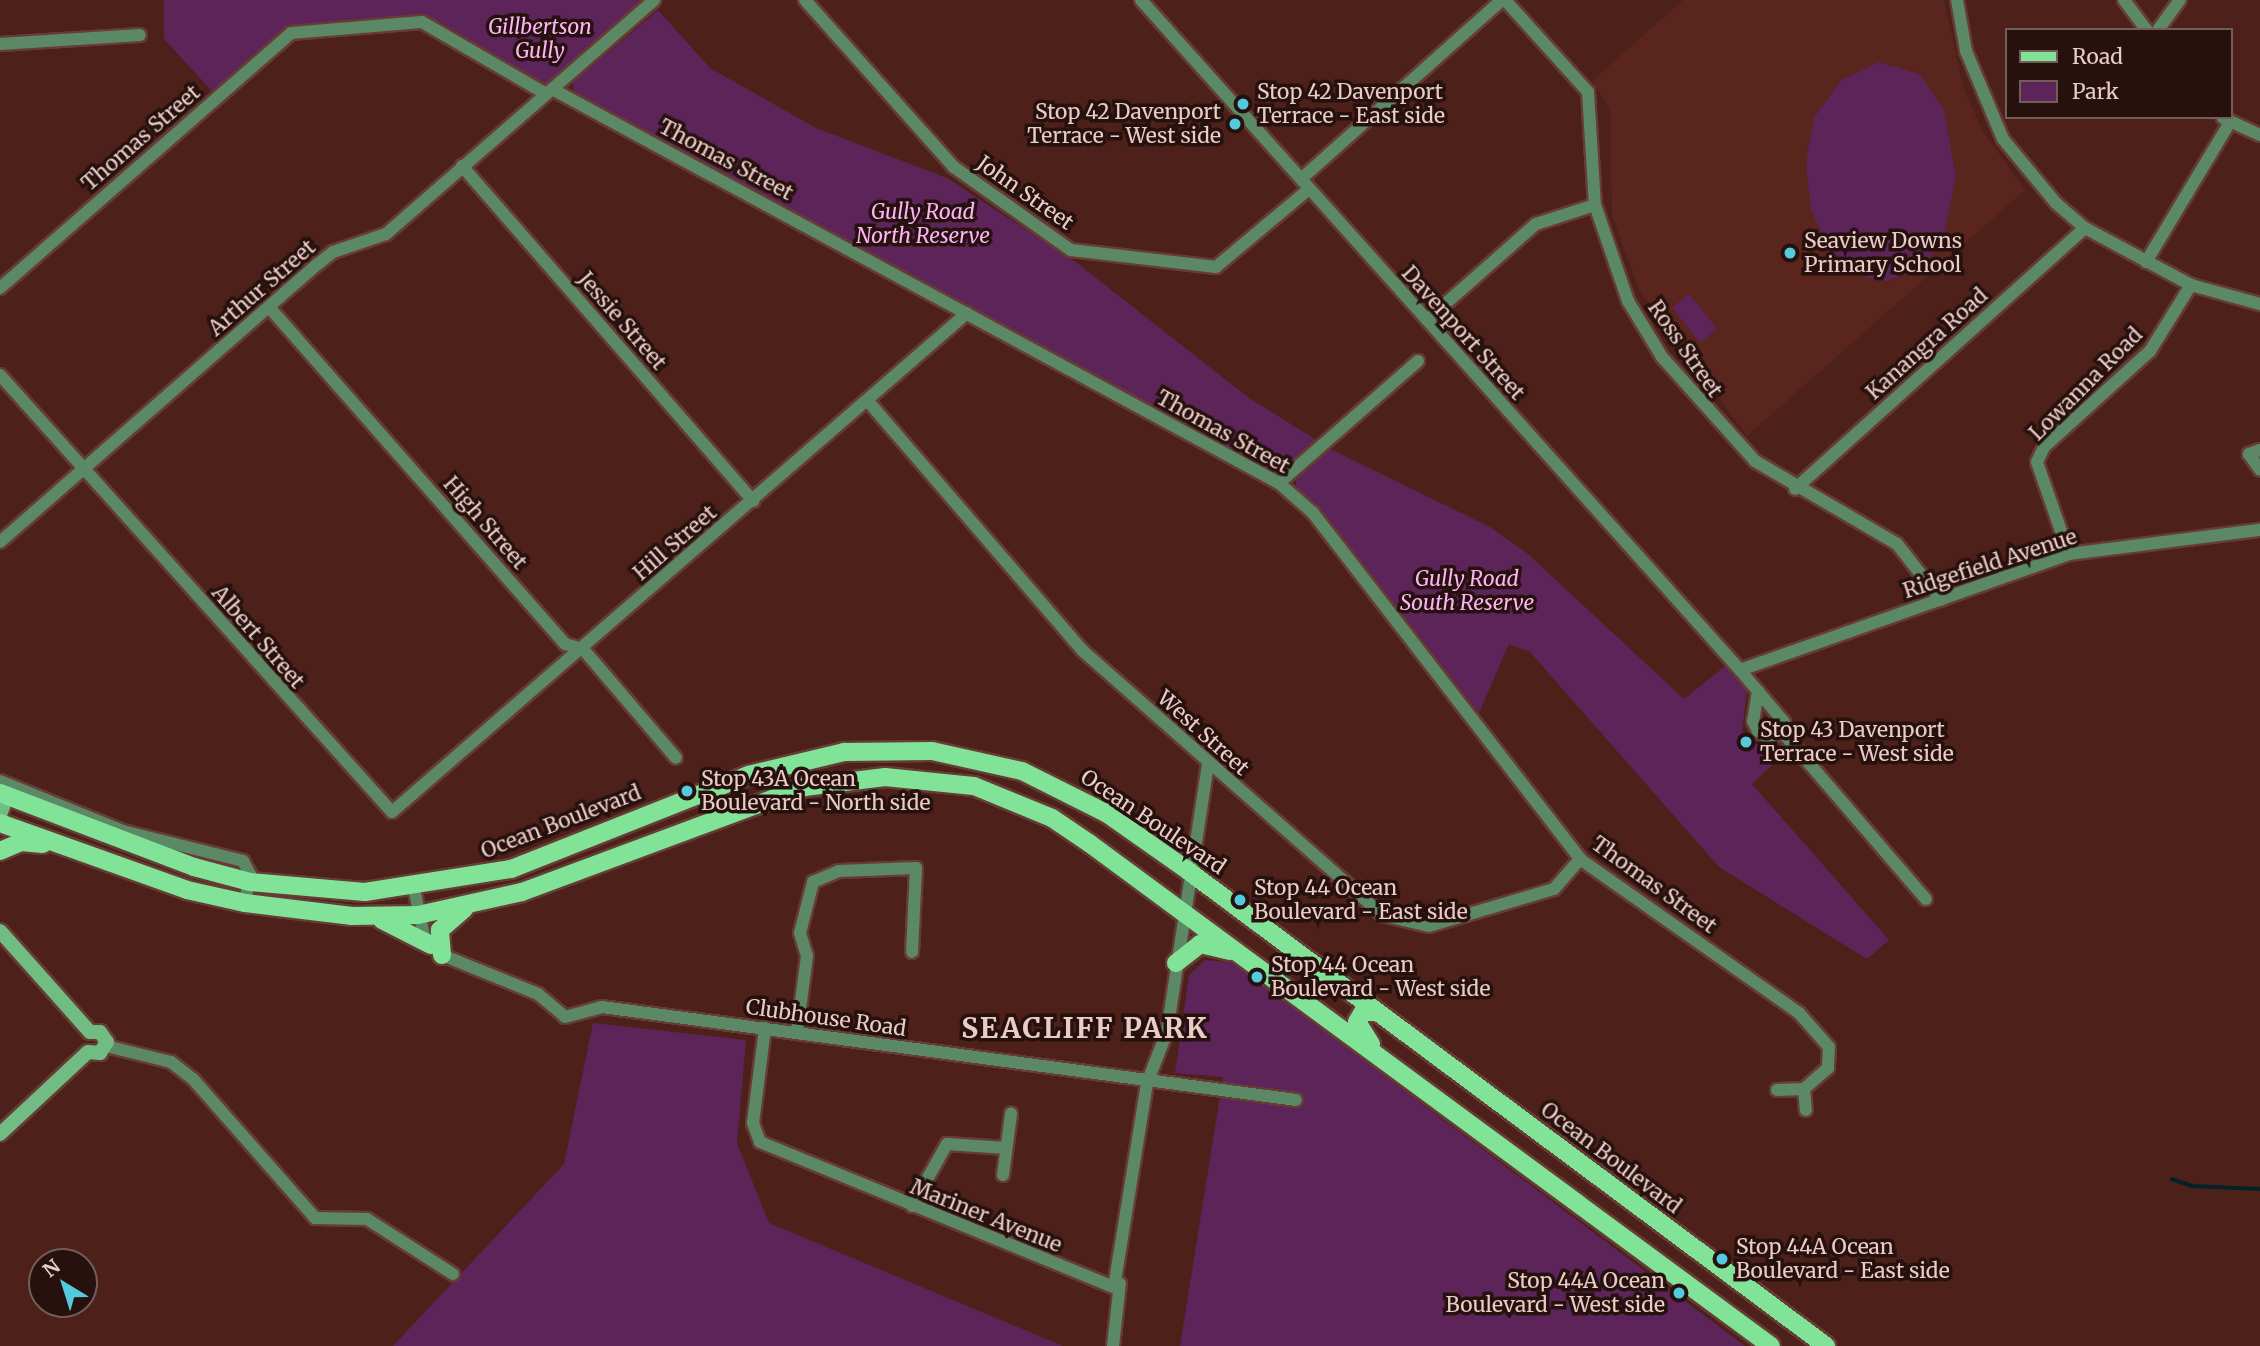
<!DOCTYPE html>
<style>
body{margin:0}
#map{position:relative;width:2260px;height:1346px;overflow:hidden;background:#4d2019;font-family:Merriweather,serif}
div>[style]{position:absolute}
.built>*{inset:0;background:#5a251d}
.green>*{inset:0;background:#5c2458;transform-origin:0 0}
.stream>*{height:3.5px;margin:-1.75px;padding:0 1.75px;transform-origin:1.75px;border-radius:1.75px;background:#062125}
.roads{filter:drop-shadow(2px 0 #663c35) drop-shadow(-2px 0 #663c35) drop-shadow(0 2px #663c35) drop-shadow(0 -2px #663c35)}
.street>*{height:12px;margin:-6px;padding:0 6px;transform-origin:6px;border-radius:6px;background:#5b8965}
.secondary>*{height:14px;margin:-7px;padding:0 7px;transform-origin:7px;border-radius:7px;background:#71bc82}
.primary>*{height:18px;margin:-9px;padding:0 9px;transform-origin:9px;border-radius:9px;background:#80e398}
.dots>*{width:19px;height:19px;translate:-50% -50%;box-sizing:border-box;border:4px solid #26110e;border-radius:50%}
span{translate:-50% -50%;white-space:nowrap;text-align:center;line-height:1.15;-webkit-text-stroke:7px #26110e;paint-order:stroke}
.park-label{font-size:21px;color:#fdb4f5;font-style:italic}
.poi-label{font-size:21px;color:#eaccc6}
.left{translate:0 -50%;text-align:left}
.right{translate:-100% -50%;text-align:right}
.street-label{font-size:21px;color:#eaccc6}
.district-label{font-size:28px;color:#eaccc6;font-weight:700;letter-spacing:2px}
.legend{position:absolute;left:2005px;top:28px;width:228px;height:91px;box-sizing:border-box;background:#26110e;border:2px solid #745c58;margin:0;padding:9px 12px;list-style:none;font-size:21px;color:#eaccc6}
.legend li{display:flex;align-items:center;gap:14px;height:35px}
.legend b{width:35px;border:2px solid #745c58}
.north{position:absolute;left:28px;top:1248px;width:70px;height:70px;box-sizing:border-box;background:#26110e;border:2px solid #745c58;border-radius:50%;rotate:322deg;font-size:19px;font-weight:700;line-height:28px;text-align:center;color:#eaccc6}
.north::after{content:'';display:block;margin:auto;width:24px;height:32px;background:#54cade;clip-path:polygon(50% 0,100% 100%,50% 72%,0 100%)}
</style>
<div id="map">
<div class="built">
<i style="clip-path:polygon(1683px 0,1944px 0,1963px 86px,1982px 130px,2025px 190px,1747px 436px,1639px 290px,1612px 216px,1610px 108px,1592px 81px)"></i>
</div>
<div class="green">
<i style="clip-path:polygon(164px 0,645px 0,545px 86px,440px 22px,416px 16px,293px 27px,212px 91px,164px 39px)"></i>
<i style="clip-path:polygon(658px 10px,710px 68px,816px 128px,947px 178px,1077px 263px,1249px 398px,1318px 441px,1278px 477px,574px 92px,573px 82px)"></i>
<i style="clip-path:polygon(1879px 62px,1919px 74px,1943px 107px,1956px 176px,1942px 244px,1916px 271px,1882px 282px,1851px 272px,1826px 243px,1811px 210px,1806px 163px,1814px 118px,1841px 80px)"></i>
<i style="left:1689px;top:294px;width:45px;height:22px;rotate:51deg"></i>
<i style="clip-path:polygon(1330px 449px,1490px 527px,1528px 554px,1684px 699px,1725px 666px,1747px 691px,1742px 731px,1753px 744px,1784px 743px,1789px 749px,1752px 784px,1889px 940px,1867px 959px,1719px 867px,1530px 652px,1509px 644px,1479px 713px,1324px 513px,1296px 489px,1296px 479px)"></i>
<i style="clip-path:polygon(1205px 960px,1234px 963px,1745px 1346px,1180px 1346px,1223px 1077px,1175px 1073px,1189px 975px)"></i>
<i style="clip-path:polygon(593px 1023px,746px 1040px,737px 1143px,769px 1223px,1063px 1346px,393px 1346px,564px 1164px)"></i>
</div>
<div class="stream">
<i style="left:2172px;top:1179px;width:21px;rotate:19deg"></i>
<i style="left:2192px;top:1186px;width:68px;rotate:2.5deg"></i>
</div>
<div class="roads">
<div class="street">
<i style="left:805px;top:0;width:224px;rotate:48.3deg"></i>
<i style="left:954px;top:167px;width:143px;rotate:35.4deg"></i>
<i style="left:1071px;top:250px;width:146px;rotate:6.7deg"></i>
<i style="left:1216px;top:267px;width:121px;rotate:-40deg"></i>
<i style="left:1141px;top:0;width:899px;rotate:48.2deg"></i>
<i style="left:1740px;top:670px;width:68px;rotate:49.8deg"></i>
<i style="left:1784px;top:722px;width:11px;rotate:95deg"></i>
<i style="left:1505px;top:0;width:124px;rotate:47.9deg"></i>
<i style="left:1588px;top:92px;width:113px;rotate:86.5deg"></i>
<i style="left:1595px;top:205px;width:102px;rotate:71deg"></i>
<i style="left:1628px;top:301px;width:66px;rotate:58.7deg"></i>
<i style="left:1662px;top:357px;width:140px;rotate:48.2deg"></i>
<i style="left:1755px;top:461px;width:164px;rotate:30.3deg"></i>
<i style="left:1897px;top:544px;width:71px;rotate:51.8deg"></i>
<i style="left:1957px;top:0;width:52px;rotate:80deg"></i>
<i style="left:1966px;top:51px;width:95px;rotate:67.2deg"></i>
<i style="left:2003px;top:139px;width:83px;rotate:50.4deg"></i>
<i style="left:2056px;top:203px;width:38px;rotate:41deg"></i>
<i style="left:2085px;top:228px;width:120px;rotate:28.3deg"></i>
<i style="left:2191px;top:285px;width:72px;rotate:15.4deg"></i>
<i style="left:2124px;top:0;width:38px;rotate:53deg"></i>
<i style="left:2158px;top:30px;width:37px;rotate:-54deg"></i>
<i style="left:0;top:44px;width:140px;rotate:-3.7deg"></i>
<i style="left:552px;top:89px;width:827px;rotate:28.46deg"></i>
<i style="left:1279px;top:483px;width:45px;rotate:41.4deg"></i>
<i style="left:1313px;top:513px;width:437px;rotate:52.3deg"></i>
<i style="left:1580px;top:859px;width:268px;rotate:35.1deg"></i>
<i style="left:1799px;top:1013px;width:45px;rotate:48.6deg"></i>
<i style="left:1829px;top:1047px;width:21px;rotate:93deg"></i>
<i style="left:1828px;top:1068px;width:32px;rotate:139deg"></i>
<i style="left:1804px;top:1089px;width:27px;rotate:178deg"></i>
<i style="left:2223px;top:118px;width:41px;rotate:24.7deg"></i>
<i style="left:462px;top:166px;width:444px;rotate:49deg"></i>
<i style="left:1301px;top:179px;width:269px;rotate:-41.7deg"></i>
<i style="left:2146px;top:262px;width:161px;rotate:-59deg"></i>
<i style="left:0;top:288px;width:387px;rotate:-41.2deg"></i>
<i style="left:291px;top:33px;width:131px;rotate:-4.8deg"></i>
<i style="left:422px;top:22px;width:143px;rotate:30.1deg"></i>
<i style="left:269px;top:307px;width:449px;rotate:48.7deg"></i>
<i style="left:565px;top:644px;width:19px;rotate:16deg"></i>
<i style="left:583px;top:649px;width:143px;rotate:49.5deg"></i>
<i style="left:1427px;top:320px;width:145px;rotate:-41.4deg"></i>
<i style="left:1536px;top:224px;width:62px;rotate:-17.9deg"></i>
<i style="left:0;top:375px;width:587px;rotate:48.11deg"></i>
<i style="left:392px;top:812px;width:761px;rotate:-40.95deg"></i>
<i style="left:867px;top:400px;width:331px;rotate:49.3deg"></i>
<i style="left:1083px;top:651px;width:399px;rotate:41.4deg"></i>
<i style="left:1382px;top:915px;width:48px;rotate:13.2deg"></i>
<i style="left:1429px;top:926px;width:130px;rotate:-16.5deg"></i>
<i style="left:1554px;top:889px;width:40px;rotate:-49deg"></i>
<i style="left:2260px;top:450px;width:12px;rotate:160deg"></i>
<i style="left:2249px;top:454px;width:19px;rotate:55deg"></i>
<i style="left:1279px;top:483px;width:185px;rotate:-41.3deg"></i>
<i style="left:1795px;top:489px;width:390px;rotate:-42deg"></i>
<i style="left:0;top:542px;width:422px;rotate:-41.2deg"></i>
<i style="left:318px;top:264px;width:19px;rotate:-39deg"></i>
<i style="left:333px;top:252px;width:56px;rotate:-18.8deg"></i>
<i style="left:386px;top:234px;width:356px;rotate:-41.1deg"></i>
<i style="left:2069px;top:554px;width:97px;rotate:-109.2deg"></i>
<i style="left:2037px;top:462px;width:17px;rotate:-65deg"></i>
<i style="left:2044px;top:447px;width:143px;rotate:-42.2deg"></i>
<i style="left:2150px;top:351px;width:78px;rotate:-58.2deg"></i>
<i style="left:1740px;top:670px;width:349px;rotate:-19.4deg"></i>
<i style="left:2069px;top:554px;width:193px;rotate:-7.2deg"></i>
<i style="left:1758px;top:691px;width:30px;rotate:99deg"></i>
<i style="left:1753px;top:721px;width:11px;rotate:63deg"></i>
<i style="left:1758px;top:731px;width:11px;rotate:34deg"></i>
<i style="left:1767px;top:737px;width:16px;rotate:-14deg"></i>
<i style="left:1783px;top:733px;width:219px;rotate:49.3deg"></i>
<i style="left:0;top:781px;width:133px;rotate:22.1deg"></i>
<i style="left:123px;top:831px;width:124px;rotate:14deg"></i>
<i style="left:243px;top:861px;width:15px;rotate:62deg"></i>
<i style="left:250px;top:874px;width:29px;rotate:100deg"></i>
<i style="left:414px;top:888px;width:49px;rotate:78.2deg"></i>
<i style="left:424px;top:936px;width:26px;rotate:47deg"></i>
<i style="left:442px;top:955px;width:104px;rotate:22.1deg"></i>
<i style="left:538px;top:994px;width:35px;rotate:40deg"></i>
<i style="left:565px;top:1017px;width:38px;rotate:-15deg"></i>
<i style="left:602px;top:1007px;width:700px;rotate:7.63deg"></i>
<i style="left:765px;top:1028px;width:96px;rotate:97.2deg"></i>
<i style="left:753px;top:1123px;width:20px;rotate:70deg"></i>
<i style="left:760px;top:1142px;width:383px;rotate:22.3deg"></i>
<i style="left:1114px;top:1287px;width:207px;rotate:-80.8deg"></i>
<i style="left:1147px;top:1083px;width:55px;rotate:-68.6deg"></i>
<i style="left:1167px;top:1032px;width:271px;rotate:-81.3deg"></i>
<i style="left:797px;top:1032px;width:77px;rotate:-82.5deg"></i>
<i style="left:807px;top:956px;width:24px;rotate:-107deg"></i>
<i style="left:800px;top:933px;width:53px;rotate:-75.7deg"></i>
<i style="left:813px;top:882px;width:28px;rotate:-23deg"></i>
<i style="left:839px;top:871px;width:77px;rotate:-2.2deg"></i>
<i style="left:916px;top:868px;width:84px;rotate:92.7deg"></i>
<i style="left:106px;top:1046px;width:67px;rotate:13.8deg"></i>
<i style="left:171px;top:1062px;width:28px;rotate:38deg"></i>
<i style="left:193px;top:1079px;width:185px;rotate:48.7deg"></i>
<i style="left:315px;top:1218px;width:52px;rotate:1.1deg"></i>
<i style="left:367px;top:1219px;width:102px;rotate:32.6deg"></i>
<i style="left:1804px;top:1089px;width:21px;rotate:85deg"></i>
<i style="left:1003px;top:1175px;width:62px;rotate:-82.5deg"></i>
<i style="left:912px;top:1206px;width:71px;rotate:-60.6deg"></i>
<i style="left:947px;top:1144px;width:59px;rotate:3.9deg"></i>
<i style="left:1113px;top:1346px;width:63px;rotate:-83.7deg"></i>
</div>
<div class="secondary">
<i style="left:0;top:815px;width:20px;rotate:-70deg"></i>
<i style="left:0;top:931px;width:135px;rotate:48.3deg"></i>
<i style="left:88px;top:1052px;width:12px;rotate:5deg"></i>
<i style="left:100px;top:1053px;width:13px;rotate:-58deg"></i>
<i style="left:107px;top:1042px;width:12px;rotate:-125deg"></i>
<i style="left:100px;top:1032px;width:10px;rotate:180deg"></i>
<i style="left:0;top:1134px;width:120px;rotate:-43deg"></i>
</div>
<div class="primary">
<i style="left:0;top:793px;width:208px;rotate:20.9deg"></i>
<i style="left:194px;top:867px;width:58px;rotate:15deg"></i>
<i style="left:250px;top:882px;width:115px;rotate:5deg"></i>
<i style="left:365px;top:892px;width:148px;rotate:-9deg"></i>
<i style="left:511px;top:869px;width:255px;rotate:-21.6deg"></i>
<i style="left:748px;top:775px;width:99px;rotate:-13.5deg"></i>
<i style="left:844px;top:752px;width:88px;rotate:-0.7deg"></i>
<i style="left:932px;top:751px;width:92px;rotate:12.5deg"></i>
<i style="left:1022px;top:771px;width:94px;rotate:26.6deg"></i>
<i style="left:1106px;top:813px;width:99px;rotate:35.1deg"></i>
<i style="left:1187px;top:870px;width:797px;rotate:36.68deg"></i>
<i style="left:0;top:823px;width:199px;rotate:19.7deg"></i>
<i style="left:187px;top:890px;width:59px;rotate:12.6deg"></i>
<i style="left:245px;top:903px;width:108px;rotate:6.9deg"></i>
<i style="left:352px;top:916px;width:66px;rotate:-0.9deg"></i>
<i style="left:418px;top:915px;width:107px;rotate:-12.5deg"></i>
<i style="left:522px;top:892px;width:301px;rotate:-20.4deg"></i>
<i style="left:804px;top:787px;width:82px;rotate:-7deg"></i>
<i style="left:885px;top:777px;width:89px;rotate:5.8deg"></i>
<i style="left:974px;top:786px;width:84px;rotate:22.3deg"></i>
<i style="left:1052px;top:818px;width:45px;rotate:34deg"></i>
<i style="left:1089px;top:843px;width:847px;rotate:36.41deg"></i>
<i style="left:0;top:851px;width:23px;rotate:-23deg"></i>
<i style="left:21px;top:842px;width:22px;rotate:5deg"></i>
<i style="left:382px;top:920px;width:55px;rotate:27deg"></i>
<i style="left:442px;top:955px;width:25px;rotate:-95deg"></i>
<i style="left:440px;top:930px;width:32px;rotate:-41deg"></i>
<i style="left:1176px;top:963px;width:31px;rotate:-38deg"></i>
<i style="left:1200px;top:944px;width:31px;rotate:13deg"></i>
<i style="left:1371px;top:1044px;width:26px;rotate:-122deg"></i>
<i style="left:1357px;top:1022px;width:12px;rotate:-59deg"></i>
<i style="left:1363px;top:1012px;width:12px"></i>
</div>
</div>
<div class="dots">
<i style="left:1243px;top:104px;background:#54cade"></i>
<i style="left:1235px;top:124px;background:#54cade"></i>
<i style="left:1790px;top:253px;background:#54cade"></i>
<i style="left:1746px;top:742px;background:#54cade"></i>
<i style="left:687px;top:791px;background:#54cade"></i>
<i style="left:1240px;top:900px;background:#54cade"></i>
<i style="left:1257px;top:977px;background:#54cade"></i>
<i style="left:1722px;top:1259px;background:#54cade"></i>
<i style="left:1679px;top:1293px;background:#54cade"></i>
</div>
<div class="park-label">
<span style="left:540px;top:39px">Gillbertson<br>Gully</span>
<span style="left:923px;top:224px">Gully Road<br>North Reserve</span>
<span style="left:1467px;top:591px">Gully Road<br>South Reserve</span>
</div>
<div class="poi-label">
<span class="left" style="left:1257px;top:104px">Stop 42 Davenport<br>Terrace - East side</span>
<span class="right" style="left:1221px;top:124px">Stop 42 Davenport<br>Terrace - West side</span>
<span class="left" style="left:1804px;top:253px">Seaview Downs<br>Primary School</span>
<span class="left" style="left:1760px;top:742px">Stop 43 Davenport<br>Terrace - West side</span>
<span class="left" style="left:701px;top:791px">Stop 43A Ocean<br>Boulevard - North side</span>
<span class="left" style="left:1254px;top:900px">Stop 44 Ocean<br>Boulevard - East side</span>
<span class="left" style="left:1271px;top:977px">Stop 44 Ocean<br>Boulevard - West side</span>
<span class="left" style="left:1736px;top:1259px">Stop 44A Ocean<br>Boulevard - East side</span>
<span class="right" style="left:1665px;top:1293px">Stop 44A Ocean<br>Boulevard - West side</span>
</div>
<div class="street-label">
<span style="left:141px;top:138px;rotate:-41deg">Thomas Street</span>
<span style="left:726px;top:160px;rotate:28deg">Thomas Street</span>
<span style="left:1025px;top:193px;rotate:35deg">John Street</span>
<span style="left:262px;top:288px;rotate:-41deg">Arthur Street</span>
<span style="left:622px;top:321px;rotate:49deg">Jessie Street</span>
<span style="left:1463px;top:333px;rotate:48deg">Davenport Street</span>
<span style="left:1927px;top:344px;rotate:-42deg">Kanangra Road</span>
<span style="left:1685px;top:349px;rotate:55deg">Ross Street</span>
<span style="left:2086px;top:384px;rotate:-45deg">Lowanna Road</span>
<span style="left:1223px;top:432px;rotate:29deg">Thomas Street</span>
<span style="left:485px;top:523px;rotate:49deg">High Street</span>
<span style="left:675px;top:543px;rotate:-41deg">Hill Street</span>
<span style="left:1990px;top:564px;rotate:-18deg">Ridgefield Avenue</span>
<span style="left:258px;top:637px;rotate:49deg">Albert Street</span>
<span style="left:1203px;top:733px;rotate:42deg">West Street</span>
<span style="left:561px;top:822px;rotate:-21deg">Ocean Boulevard</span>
<span style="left:1153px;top:822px;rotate:34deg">Ocean Boulevard</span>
<span style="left:1654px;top:885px;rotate:36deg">Thomas Street</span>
<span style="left:826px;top:1018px;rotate:8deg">Clubhouse Road</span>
<span style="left:1611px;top:1158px;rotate:37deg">Ocean Boulevard</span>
<span style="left:986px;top:1216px;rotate:22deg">Mariner Avenue</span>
</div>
<div class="district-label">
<span style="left:1085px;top:1028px">SEACLIFF PARK</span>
</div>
<ul class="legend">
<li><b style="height:9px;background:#80e398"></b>Road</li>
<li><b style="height:19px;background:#5c2458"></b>Park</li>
</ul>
<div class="north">N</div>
</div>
